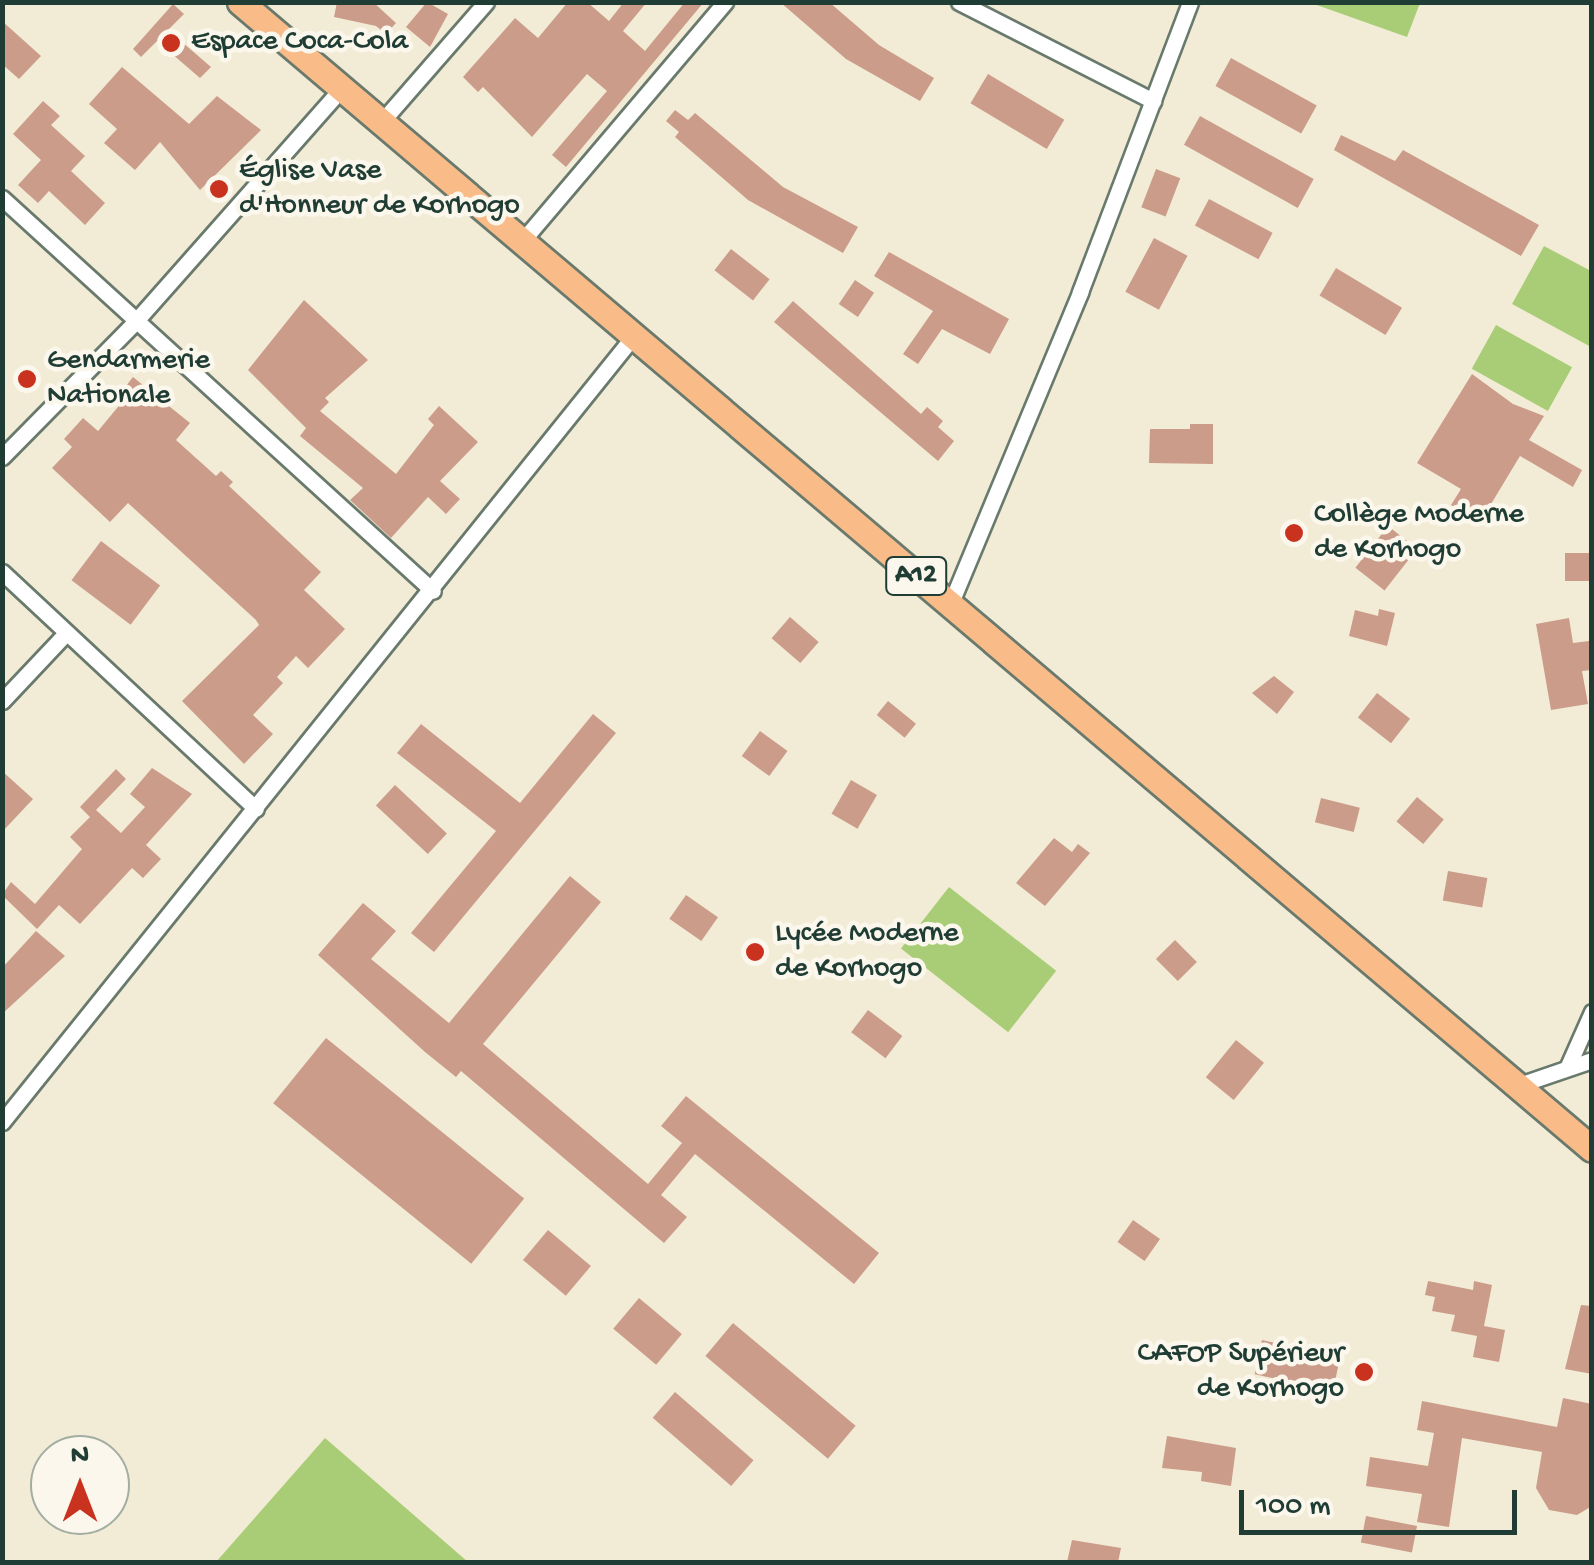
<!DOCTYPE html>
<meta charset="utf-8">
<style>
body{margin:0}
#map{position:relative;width:1594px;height:1565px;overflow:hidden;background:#f2ecd6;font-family:"Gochi Hand",sans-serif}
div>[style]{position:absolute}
.green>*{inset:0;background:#a9cd76;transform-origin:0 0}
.building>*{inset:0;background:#cb9c8a;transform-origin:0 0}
.roads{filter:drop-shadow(2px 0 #697a6d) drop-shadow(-2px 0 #697a6d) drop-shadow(0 2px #697a6d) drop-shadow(0 -2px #697a6d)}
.street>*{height:15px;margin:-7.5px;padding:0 7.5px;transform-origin:7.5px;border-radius:7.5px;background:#fff}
.primary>*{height:25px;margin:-12.5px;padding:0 12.5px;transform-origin:12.5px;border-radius:12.5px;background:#f9bc89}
.dots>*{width:28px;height:28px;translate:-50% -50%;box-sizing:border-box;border:5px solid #fbf7ec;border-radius:50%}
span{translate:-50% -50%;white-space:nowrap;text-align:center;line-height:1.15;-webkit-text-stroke:9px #fbf7ec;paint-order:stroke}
.shield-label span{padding:2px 8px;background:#fbf7ec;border:2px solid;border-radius:8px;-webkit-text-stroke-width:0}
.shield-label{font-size:28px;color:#1f3d34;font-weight:700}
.poi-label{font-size:30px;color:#1f3d34}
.left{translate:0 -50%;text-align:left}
.right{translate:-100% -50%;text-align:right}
.frame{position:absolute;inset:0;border:5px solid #1f3d34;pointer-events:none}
.north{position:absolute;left:30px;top:1435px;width:100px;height:100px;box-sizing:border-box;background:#fbf7ec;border:2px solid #a3ada2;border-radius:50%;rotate:0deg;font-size:28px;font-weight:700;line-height:40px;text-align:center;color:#1f3d34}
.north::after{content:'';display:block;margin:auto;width:35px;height:45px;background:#c8321e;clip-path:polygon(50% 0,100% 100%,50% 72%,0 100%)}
.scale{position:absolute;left:1239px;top:1490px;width:278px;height:45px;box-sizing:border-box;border:5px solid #1f3d34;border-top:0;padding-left:12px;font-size:30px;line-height:35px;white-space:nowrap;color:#1f3d34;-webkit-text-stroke:8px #fbf7ec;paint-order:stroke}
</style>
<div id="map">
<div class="green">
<i style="clip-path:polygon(1311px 3px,1420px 2px,1420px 3px,1407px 37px)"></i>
<i style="clip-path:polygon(1544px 246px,1591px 271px,1591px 347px,1512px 304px)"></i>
<i style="left:1496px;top:325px;width:87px;height:50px;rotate:29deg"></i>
<i style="left:949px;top:887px;width:136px;height:78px;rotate:38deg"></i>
<i style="clip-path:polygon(325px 1438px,468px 1562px,216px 1562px)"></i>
</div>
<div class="building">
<i style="clip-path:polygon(337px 2px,373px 2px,396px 23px,386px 34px,376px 26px,334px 17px)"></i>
<i style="clip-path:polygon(427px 2px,448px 14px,430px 47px,406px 27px)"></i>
<i style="clip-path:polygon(568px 2px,587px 2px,609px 21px,624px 2px,647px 2px,623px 31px,645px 51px,685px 2px,704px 2px,566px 167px,552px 155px,607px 91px,587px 74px,532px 137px,483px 87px,478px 92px,463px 77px,515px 18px,538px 38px)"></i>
<i style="clip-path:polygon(780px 2px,829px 2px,879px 45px,934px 78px,920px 101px,846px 59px)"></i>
<i style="clip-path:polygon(173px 4px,184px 14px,168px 30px,211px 67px,200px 78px,157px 41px,141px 57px,133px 49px)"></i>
<i style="clip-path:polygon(2px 21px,41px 56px,19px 79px,2px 64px)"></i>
<i style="left:1231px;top:58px;width:98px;height:32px;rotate:29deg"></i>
<i style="clip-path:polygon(122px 67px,189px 124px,217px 96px,261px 130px,200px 190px,160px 142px,135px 170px,104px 143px,117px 129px,89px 104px)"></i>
<i style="left:988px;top:74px;width:89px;height:34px;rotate:31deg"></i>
<i style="clip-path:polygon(43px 101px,60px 116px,51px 125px,85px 156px,71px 171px,105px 203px,85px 225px,49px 191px,38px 203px,18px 185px,41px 160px,13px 134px)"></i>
<i style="clip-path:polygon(675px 110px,688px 120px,695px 113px,783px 187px,858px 227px,843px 253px,748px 200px,675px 137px,679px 132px,666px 121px)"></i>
<i style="left:1200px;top:116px;width:130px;height:33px;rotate:29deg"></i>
<i style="clip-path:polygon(1341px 135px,1395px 161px,1403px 150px,1539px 225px,1521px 256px,1334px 150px)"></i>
<i style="left:1156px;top:169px;width:26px;height:41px;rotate:21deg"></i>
<i style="left:1209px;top:199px;width:72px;height:30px;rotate:28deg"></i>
<i style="left:1154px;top:238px;width:38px;height:61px;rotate:28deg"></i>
<i style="left:731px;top:249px;width:49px;height:27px;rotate:38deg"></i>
<i style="clip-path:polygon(889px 252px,1009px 319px,990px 354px,942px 329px,918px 364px,903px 354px,933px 311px,874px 276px)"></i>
<i style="left:1336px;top:268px;width:77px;height:32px;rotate:31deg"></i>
<i style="left:855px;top:280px;width:23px;height:29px;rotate:34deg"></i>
<i style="clip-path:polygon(304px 300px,368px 360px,325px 398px,329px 402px,320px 411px,396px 474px,434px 425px,428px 419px,439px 406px,478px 442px,440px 481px,460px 499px,446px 514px,428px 497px,391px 538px,350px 500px,363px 488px,300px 436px,306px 428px,248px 370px)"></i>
<i style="clip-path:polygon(793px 301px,921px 414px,927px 407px,943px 421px,938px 427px,954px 441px,938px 461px,774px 322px)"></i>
<i style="clip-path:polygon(1472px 374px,1513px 404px,1544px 416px,1529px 440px,1582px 470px,1573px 487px,1520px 456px,1479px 524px,1451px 505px,1461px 489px,1417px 463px)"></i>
<i style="clip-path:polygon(133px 377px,190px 423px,176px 440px,216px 476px,221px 471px,233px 482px,229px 486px,321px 572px,304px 590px,345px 629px,308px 668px,296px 656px,277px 677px,283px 683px,253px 715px,273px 734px,244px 764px,182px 701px,259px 625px,256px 620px,128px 503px,110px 522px,52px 468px,72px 447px,64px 439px,83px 418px,98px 431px,127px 396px,122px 391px)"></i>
<i style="clip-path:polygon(1190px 424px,1213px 424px,1213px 464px,1149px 463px,1150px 429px,1190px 429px)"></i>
<i style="left:1388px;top:526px;width:37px;height:53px;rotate:38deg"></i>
<i style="left:101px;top:541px;width:74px;height:49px;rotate:37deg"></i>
<i style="left:1565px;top:553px;width:27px;height:28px"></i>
<i style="clip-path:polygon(1379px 609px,1395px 613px,1387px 646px,1349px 636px,1355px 610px,1378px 616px)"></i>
<i style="left:790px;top:617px;width:38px;height:28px;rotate:41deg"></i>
<i style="clip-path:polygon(1569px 618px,1573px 643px,1589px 641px,1592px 670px,1582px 671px,1588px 704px,1551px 710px,1536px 624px)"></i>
<i style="clip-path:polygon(1274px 676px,1294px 692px,1277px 714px,1252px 693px)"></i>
<i style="left:1377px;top:693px;width:42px;height:31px;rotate:38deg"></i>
<i style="left:888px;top:701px;width:36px;height:18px;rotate:39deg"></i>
<i style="clip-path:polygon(593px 714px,616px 733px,434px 952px,411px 933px,496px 831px,397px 753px,421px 724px,520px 803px)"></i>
<i style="left:760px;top:731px;width:34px;height:31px;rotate:36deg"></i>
<i style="clip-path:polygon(152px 768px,192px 794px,146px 845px,161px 859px,143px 878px,132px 868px,80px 924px,59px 905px,37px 929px,2px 895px,11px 882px,35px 904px,82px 849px,70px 837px,90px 817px,80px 807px,116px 769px,126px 779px,96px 810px,121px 833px,145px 807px,130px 794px)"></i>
<i style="clip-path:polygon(2px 771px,33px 799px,2px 832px)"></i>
<i style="left:851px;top:780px;width:30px;height:39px;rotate:30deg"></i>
<i style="left:395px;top:785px;width:71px;height:28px;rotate:43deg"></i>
<i style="left:1417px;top:797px;width:35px;height:32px;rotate:40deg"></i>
<i style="left:1321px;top:798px;width:40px;height:25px;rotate:14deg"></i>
<i style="clip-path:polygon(1054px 838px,1072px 852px,1078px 844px,1090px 853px,1045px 906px,1016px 883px)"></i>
<i style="left:1448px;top:871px;width:40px;height:30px;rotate:10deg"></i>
<i style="clip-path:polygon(570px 876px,601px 902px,483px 1044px,648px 1184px,682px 1143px,661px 1126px,686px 1096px,879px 1253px,854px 1284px,695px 1154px,661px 1195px,687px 1217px,664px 1243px,461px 1071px,456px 1077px,425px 1052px,318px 955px,363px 903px,396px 931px,371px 959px,449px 1023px)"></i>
<i style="left:686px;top:895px;width:39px;height:29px;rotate:35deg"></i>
<i style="clip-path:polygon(36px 931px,65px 956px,2px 1014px,2px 968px)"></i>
<i style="left:1175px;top:940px;width:31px;height:27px;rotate:45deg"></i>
<i style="left:868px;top:1010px;width:43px;height:28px;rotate:37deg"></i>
<i style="left:326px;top:1038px;width:255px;height:84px;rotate:39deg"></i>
<i style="left:1236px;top:1040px;width:36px;height:48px;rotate:39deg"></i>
<i style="left:1133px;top:1220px;width:33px;height:27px;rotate:35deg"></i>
<i style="left:548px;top:1230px;width:56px;height:39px;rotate:40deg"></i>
<i style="clip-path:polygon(1428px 1281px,1473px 1290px,1474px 1281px,1492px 1285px,1484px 1326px,1505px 1330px,1499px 1362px,1473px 1357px,1477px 1336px,1451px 1331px,1455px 1315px,1432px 1311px,1435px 1297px,1425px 1295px)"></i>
<i style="left:639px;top:1298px;width:56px;height:40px;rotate:40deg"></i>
<i style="clip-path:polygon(1581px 1305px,1592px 1306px,1592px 1374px,1565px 1369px)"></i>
<i style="left:733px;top:1323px;width:160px;height:43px;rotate:40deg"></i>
<i style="left:1262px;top:1340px;width:80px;height:35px;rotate:12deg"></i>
<i style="left:675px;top:1392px;width:104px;height:34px;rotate:41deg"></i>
<i style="clip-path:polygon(1563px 1398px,1592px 1404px,1592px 1506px,1577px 1515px,1549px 1510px,1536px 1488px,1542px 1452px,1462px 1438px,1449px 1527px,1417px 1522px,1422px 1494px,1366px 1486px,1370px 1457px,1428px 1466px,1434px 1433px,1417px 1430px,1422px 1401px,1557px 1427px)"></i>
<i style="clip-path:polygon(1167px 1436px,1236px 1448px,1231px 1486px,1201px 1481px,1202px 1472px,1162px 1468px)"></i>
<i style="left:1366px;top:1516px;width:52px;height:27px;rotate:11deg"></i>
<i style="clip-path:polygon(1072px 1540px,1121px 1548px,1118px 1562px,1067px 1562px)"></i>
</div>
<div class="roads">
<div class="street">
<i style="left:959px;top:2px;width:218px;rotate:27deg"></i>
<i style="left:384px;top:119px;width:155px;rotate:-48.9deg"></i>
<i style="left:2px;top:198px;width:583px;rotate:42.36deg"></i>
<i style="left:524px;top:239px;width:311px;rotate:-49.7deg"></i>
<i style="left:2px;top:457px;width:188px;rotate:-45.4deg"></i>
<i style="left:134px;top:323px;width:314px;rotate:-48.5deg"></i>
<i style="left:2px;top:572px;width:347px;rotate:43deg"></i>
<i style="left:950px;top:605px;width:339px;rotate:-67.4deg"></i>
<i style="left:1080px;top:292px;width:310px;rotate:-69.2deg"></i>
<i style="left:2px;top:701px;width:93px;rotate:-46.7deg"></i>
<i style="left:1568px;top:1066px;width:59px;rotate:-66deg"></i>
<i style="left:1516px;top:1086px;width:80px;rotate:-18.9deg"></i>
<i style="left:2px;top:1122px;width:1012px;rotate:-51.22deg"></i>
</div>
<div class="primary">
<i style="left:240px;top:2px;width:1773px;rotate:40.31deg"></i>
</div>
</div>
<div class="dots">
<i style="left:171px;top:43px;background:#c8321e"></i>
<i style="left:219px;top:189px;background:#c8321e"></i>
<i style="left:27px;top:379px;background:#c8321e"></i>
<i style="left:1294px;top:533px;background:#c8321e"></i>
<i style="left:755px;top:952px;background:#c8321e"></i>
<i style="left:1364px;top:1372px;background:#c8321e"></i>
</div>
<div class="shield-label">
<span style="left:916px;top:576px">A12</span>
</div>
<div class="poi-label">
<span class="left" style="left:191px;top:43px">Espace Coca-Cola</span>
<span class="left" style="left:239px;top:189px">Église Vase<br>d'Honneur de Korhogo</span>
<span class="left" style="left:47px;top:379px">Gendarmerie<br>Nationale</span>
<span class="left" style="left:1314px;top:533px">Collège Moderne<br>de Korhogo</span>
<span class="left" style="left:775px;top:952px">Lycée Moderne<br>de Korhogo</span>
<span class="right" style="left:1344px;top:1372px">CAFOP Supérieur<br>de Korhogo</span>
</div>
<div class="frame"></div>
<div class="north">N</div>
<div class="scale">100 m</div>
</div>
